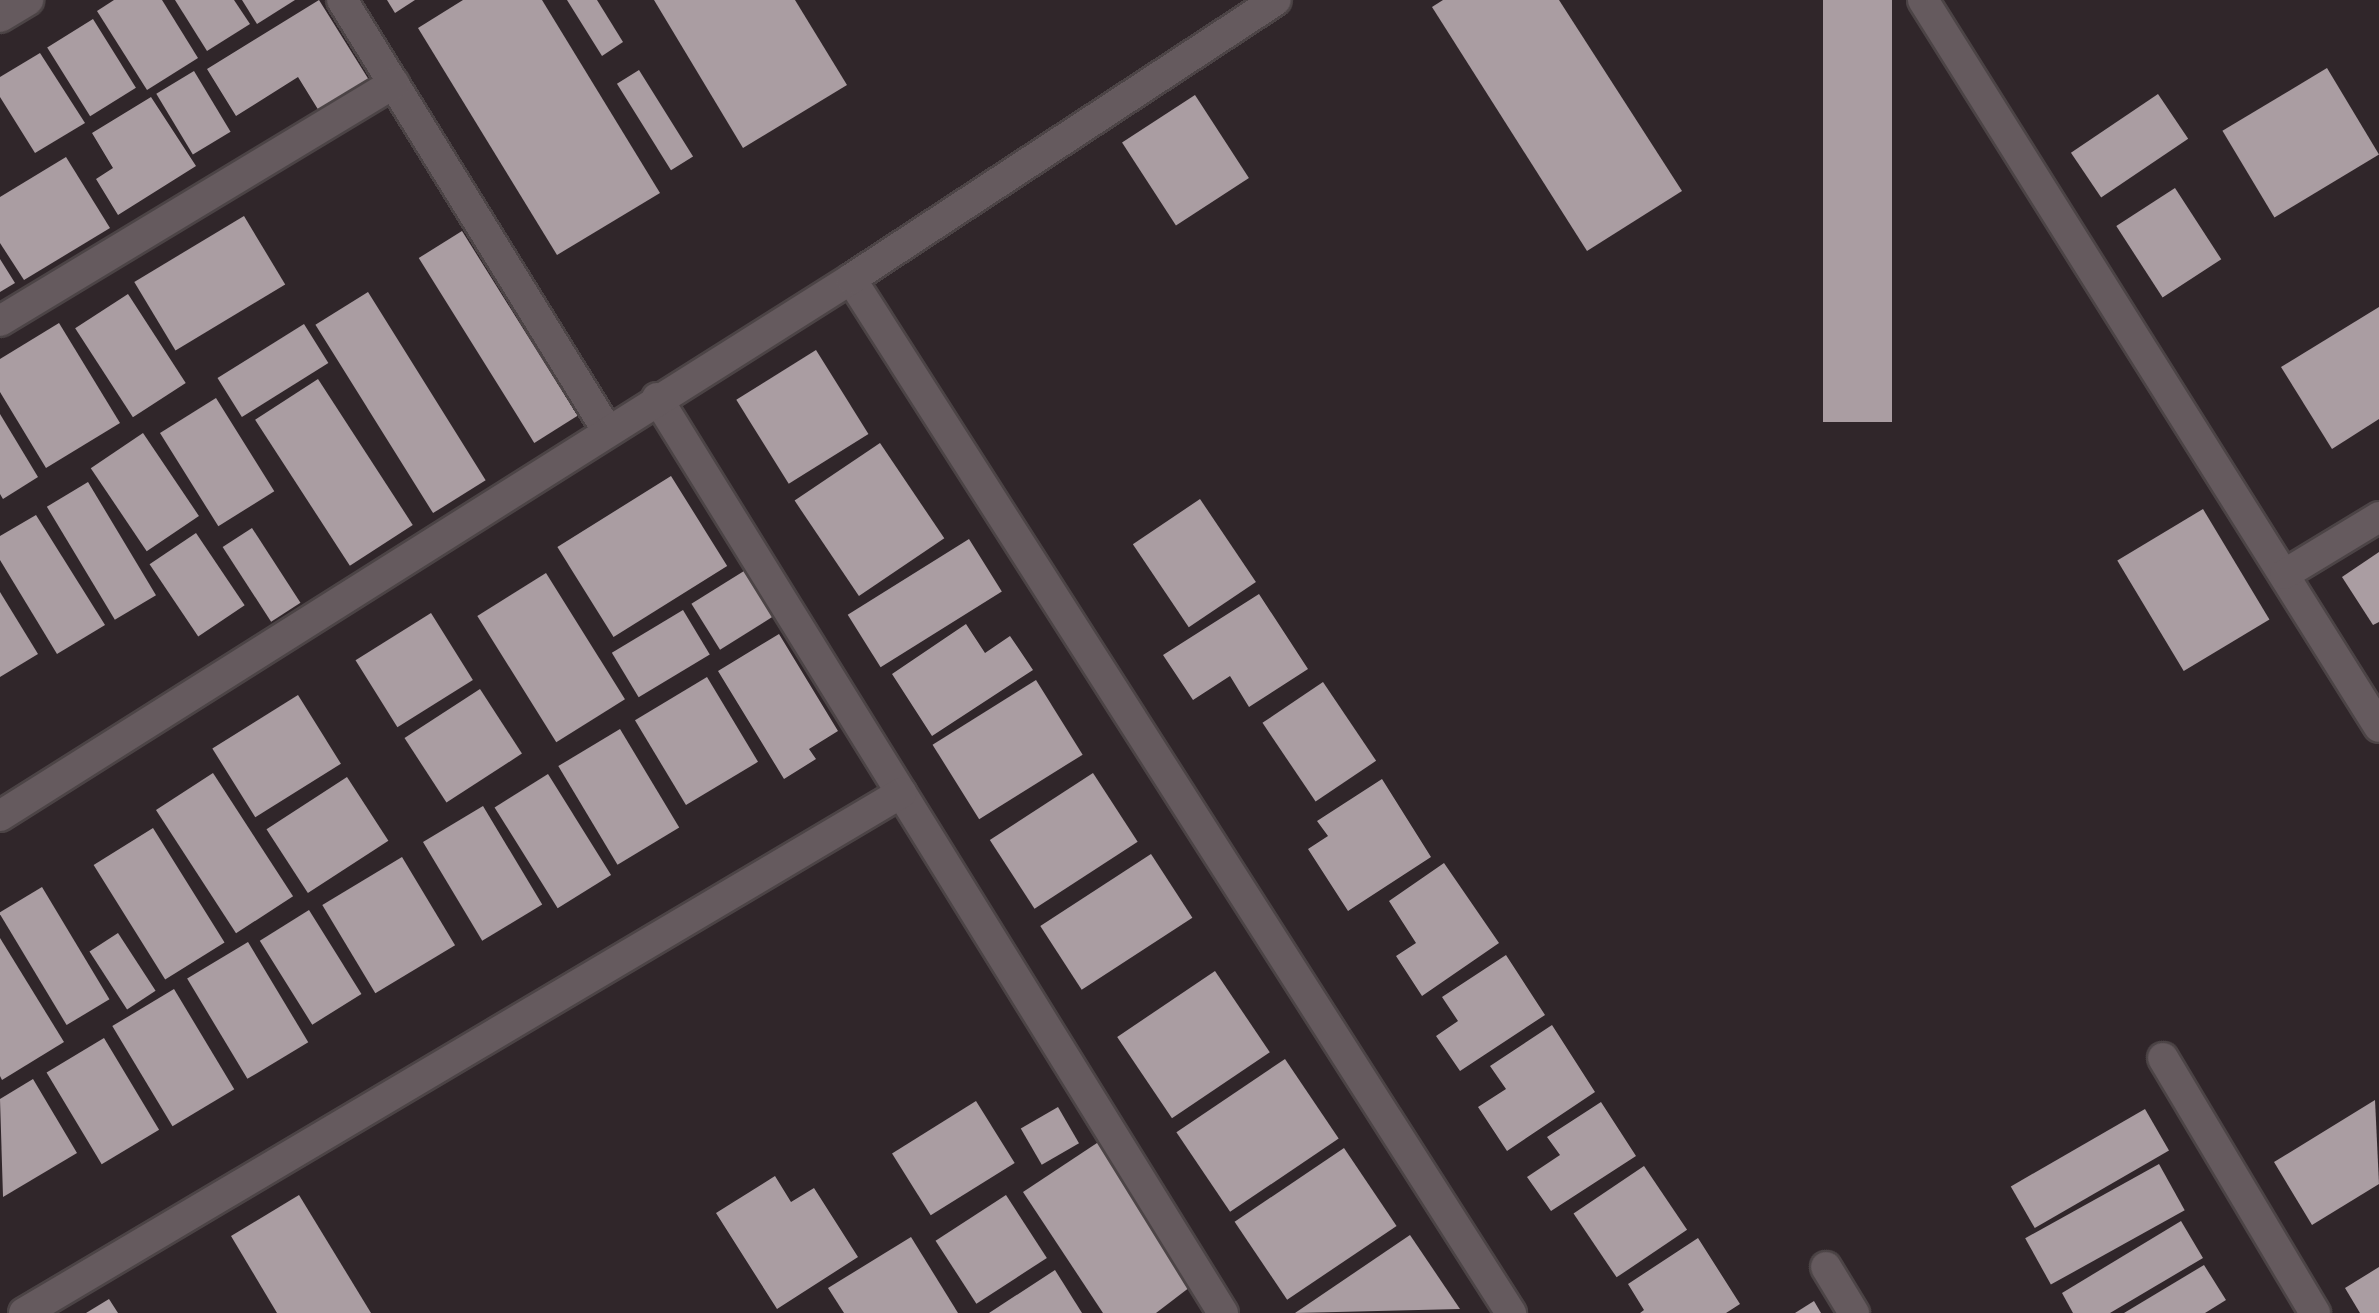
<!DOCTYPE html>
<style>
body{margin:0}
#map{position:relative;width:2379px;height:1313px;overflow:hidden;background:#30262a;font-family:"IBM Plex Sans",sans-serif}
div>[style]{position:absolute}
.building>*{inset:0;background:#aa9da2;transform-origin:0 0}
.roads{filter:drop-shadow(2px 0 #4c4446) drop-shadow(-2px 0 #4c4446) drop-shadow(0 2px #4c4446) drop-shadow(0 -2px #4c4446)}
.minor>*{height:30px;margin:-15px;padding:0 15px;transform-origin:15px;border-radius:15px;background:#655a5e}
span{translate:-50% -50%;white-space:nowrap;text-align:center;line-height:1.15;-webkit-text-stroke:10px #30262a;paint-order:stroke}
</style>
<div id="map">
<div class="building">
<i style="clip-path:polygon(114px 0,162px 0,198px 58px,147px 90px,97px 11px)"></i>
<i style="clip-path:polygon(175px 0,234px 0,250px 24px,207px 51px)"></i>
<i style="clip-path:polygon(242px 0,295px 0,257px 24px)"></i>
<i style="clip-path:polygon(319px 0,369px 80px,319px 111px,298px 77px,236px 116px,207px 69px)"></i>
<i style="clip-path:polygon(387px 0,415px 0,395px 13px)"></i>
<i style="clip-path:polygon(463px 0,542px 0,660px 193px,557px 255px,418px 28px)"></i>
<i style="clip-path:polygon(567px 0,597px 0,623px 42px,602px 56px)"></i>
<i style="clip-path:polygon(654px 0,795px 0,847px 85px,743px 148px)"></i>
<i style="clip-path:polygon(1443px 0,1559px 0,1682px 191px,1587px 251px,1432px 7px)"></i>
<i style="left:1823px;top:0;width:69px;height:422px"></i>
<i style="left:93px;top:19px;width:81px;height:54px;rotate:58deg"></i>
<i style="clip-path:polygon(40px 53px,85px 123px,35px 153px,0 97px,0 77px)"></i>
<i style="left:2327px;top:68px;width:101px;height:122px;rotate:59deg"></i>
<i style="left:639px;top:70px;width:102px;height:26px;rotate:58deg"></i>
<i style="left:194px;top:71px;width:71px;height:44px;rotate:59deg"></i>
<i style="left:2158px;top:94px;width:54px;height:105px;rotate:56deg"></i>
<i style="left:1195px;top:95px;width:99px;height:87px;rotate:57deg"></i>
<i style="clip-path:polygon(151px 97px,196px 166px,118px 215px,96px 179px,113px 168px,92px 133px)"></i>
<i style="clip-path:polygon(66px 157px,110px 228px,24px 280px,0 243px,0 197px)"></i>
<i style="left:2175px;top:188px;width:85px;height:70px;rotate:57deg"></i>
<i style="left:244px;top:216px;width:80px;height:128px;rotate:59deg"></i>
<i style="left:462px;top:231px;width:218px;height:51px;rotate:58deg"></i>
<i style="clip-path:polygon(0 259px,15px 283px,0 292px)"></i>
<i style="left:368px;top:292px;width:222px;height:62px;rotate:58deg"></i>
<i style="left:128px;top:294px;width:106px;height:63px;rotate:57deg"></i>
<i style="clip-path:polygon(2379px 307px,2379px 419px,2332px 449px,2281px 367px)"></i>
<i style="clip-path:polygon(59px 323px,120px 423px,46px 468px,0 392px,0 359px)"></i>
<i style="left:304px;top:324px;width:46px;height:102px;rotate:58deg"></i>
<i style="left:816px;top:350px;width:99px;height:94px;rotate:58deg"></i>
<i style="left:318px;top:379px;width:174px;height:75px;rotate:57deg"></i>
<i style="left:216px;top:398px;width:110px;height:66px;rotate:58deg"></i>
<i style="clip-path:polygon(0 414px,38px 477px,3px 499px,0 494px)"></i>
<i style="left:143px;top:433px;width:100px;height:63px;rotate:56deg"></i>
<i style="left:880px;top:443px;width:115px;height:103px;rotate:56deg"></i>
<i style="left:671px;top:476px;width:106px;height:134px;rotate:58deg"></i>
<i style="left:88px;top:482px;width:132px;height:48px;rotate:59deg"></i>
<i style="left:1200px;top:499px;width:100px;height:81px;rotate:56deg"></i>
<i style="left:2203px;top:509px;width:129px;height:100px;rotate:59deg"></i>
<i style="clip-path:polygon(36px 515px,105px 625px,57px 654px,0 560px,0 536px)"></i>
<i style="left:252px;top:528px;width:89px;height:35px;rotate:57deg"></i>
<i style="left:196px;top:533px;width:87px;height:56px;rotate:56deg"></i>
<i style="left:969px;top:539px;width:62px;height:143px;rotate:58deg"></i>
<i style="clip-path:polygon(2379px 552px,2379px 622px,2373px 625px,2342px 577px)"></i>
<i style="left:744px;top:571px;width:54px;height:62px;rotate:58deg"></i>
<i style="left:546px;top:573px;width:149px;height:81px;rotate:58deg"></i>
<i style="clip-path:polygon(0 592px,38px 654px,0 677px)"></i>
<i style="clip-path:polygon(1259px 594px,1308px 669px,1249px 707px,1230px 676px,1193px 700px,1163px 655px)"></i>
<i style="left:683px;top:610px;width:52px;height:83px;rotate:59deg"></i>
<i style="left:431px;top:613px;width:79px;height:89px;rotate:58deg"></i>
<i style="clip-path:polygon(966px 624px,985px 653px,1010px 636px,1033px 670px,932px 736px,892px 674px)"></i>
<i style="clip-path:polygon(779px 634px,838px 731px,809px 749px,816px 759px,784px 779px,718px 671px)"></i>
<i style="left:707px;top:677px;width:99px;height:84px;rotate:59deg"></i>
<i style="left:1036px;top:680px;width:88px;height:122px;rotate:58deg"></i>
<i style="left:1323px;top:682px;width:95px;height:73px;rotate:56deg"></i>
<i style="left:480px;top:689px;width:77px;height:90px;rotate:57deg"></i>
<i style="left:298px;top:695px;width:81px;height:101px;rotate:58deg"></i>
<i style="left:620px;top:729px;width:115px;height:72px;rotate:59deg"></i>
<i style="left:213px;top:773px;width:147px;height:68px;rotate:57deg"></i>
<i style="left:1093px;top:773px;width:82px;height:123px;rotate:57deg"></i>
<i style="left:548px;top:774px;width:119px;height:63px;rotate:58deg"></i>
<i style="left:347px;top:777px;width:76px;height:96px;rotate:57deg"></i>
<i style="clip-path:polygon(1382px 779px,1431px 857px,1348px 911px,1308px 849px,1328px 836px,1317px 821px)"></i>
<i style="left:483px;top:806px;width:115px;height:70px;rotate:59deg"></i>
<i style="left:153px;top:828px;width:135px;height:70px;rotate:58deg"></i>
<i style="left:1151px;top:854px;width:76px;height:132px;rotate:57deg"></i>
<i style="left:402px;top:857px;width:103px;height:93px;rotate:59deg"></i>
<i style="clip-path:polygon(1444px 863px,1499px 943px,1422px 996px,1396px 956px,1416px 943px,1389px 901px)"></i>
<i style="left:42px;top:887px;width:131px;height:50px;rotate:59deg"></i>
<i style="left:309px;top:910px;width:99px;height:58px;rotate:58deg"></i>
<i style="left:118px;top:933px;width:69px;height:34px;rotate:57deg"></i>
<i style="clip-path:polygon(0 938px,64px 1042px,2px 1080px,0 1076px)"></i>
<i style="left:248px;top:942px;width:117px;height:71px;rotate:59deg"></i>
<i style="clip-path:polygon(1506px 955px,1545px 1015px,1460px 1071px,1436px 1036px,1458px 1021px,1442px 997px)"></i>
<i style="left:1215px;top:971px;width:98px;height:118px;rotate:56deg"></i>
<i style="left:174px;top:989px;width:117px;height:72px;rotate:59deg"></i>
<i style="clip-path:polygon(1552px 1025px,1595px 1092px,1507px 1151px,1478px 1107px,1506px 1089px,1490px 1066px)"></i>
<i style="left:104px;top:1038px;width:107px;height:67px;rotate:59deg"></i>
<i style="left:1285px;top:1059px;width:96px;height:131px;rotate:56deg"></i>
<i style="clip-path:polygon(33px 1079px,77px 1153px,3px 1197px,0 1099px)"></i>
<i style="clip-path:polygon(2375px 1100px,2379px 1184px,2312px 1225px,2274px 1162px)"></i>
<i style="left:976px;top:1101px;width:73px;height:99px;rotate:58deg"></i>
<i style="clip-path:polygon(1601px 1102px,1636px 1156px,1551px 1211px,1527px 1177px,1560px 1155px,1547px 1137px)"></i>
<i style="left:1058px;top:1107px;width:42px;height:43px;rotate:60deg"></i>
<i style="left:2145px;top:1109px;width:48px;height:155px;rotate:60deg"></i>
<i style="clip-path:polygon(1100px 1141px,1194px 1284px,1156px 1313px,1103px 1313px,1023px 1192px)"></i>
<i style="left:1344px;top:1148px;width:94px;height:132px;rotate:56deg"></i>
<i style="left:2159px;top:1164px;width:53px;height:153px;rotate:61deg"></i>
<i style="left:1644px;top:1166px;width:77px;height:85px;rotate:56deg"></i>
<i style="clip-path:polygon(775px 1176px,791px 1202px,814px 1188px,858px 1257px,777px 1309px,716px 1213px)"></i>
<i style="clip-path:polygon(299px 1195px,371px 1313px,277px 1313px,231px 1236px)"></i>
<i style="left:1006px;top:1195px;width:75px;height:84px;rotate:57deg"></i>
<i style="clip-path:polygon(2181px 1221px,2203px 1258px,2110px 1313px,2073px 1313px,2062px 1293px)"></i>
<i style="clip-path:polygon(1410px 1235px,1460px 1309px,1295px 1313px)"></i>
<i style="clip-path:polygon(911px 1237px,958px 1313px,844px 1313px,828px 1288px)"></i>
<i style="clip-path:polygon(1698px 1238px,1740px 1304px,1726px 1313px,1640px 1313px,1644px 1310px,1628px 1284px)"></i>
<i style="clip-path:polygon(2204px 1265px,2226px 1300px,2205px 1313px,2124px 1313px)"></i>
<i style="clip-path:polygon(2379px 1267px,2379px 1313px,2360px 1313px,2345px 1288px)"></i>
<i style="clip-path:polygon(1055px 1270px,1082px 1313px,989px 1313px)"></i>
<i style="clip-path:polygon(109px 1299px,118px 1313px,86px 1313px)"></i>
<i style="clip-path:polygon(1814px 1301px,1821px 1313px,1795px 1313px)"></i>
</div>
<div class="roads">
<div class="minor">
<i style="left:342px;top:0;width:505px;rotate:58.36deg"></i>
<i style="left:1923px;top:0;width:858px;rotate:57.9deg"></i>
<i style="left:0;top:17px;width:33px;rotate:-31deg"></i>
<i style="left:851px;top:279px;width:1227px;rotate:57.45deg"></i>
<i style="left:0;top:321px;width:460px;rotate:-31.1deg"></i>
<i style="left:657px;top:398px;width:1076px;rotate:58.26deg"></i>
<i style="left:2285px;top:574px;width:110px;rotate:-31.2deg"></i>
<i style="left:0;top:816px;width:1006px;rotate:-32.25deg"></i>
<i style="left:851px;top:279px;width:508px;rotate:-33.28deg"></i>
<i style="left:2163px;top:1058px;width:297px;rotate:59.2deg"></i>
<i style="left:1826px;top:1267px;width:54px;rotate:58.7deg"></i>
<i style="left:24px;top:1313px;width:1020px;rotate:-30.66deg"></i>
</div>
</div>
</div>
